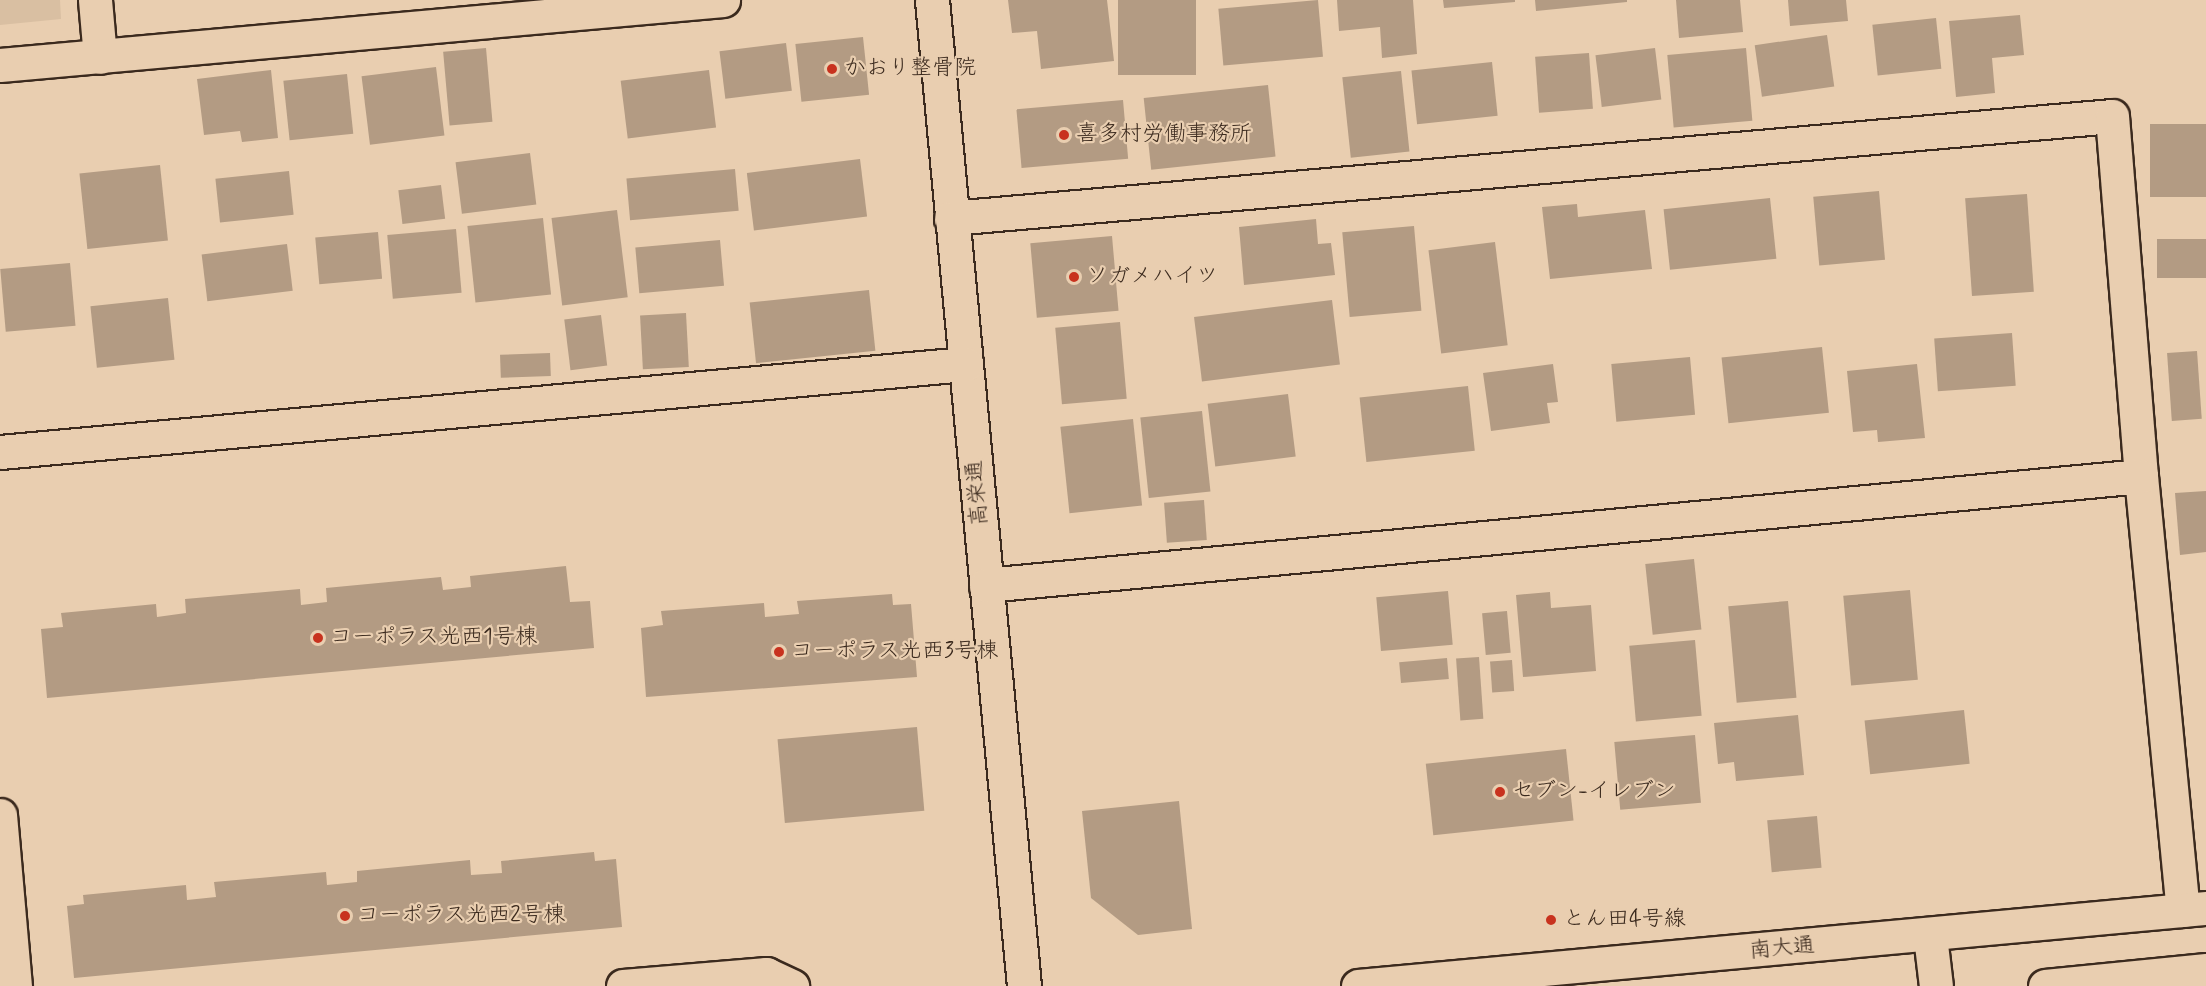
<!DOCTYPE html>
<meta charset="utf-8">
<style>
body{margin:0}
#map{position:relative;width:2206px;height:986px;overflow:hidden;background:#e9ceb0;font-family:Mynerve,"Klee One",sans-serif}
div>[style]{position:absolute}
.built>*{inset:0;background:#d9bfa2}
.building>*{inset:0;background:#b39b83;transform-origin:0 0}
.roads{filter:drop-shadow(2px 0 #3b2a1e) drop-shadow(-2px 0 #3b2a1e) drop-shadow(0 2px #3b2a1e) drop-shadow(0 -2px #3b2a1e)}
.minor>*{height:33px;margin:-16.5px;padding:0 16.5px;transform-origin:16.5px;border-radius:16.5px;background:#e9ceb0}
.dots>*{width:16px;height:16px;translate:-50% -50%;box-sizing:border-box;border:3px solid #e9ceb0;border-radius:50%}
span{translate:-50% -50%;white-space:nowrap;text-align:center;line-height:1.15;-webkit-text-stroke:4.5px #e9ceb0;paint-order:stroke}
.poi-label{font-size:22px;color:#3b2a1e}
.left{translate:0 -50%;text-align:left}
.street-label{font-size:22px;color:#3b2a1e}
</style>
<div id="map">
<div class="built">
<i style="clip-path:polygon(0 0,60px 0,61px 19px,0 25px)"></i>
</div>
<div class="building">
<i style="clip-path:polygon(1008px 0,1107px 0,1114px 61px,1041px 69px,1037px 31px,1012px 33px)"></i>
<i style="left:1118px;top:0;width:78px;height:75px"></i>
<i style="left:1318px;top:0;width:57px;height:100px;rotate:85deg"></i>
<i style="clip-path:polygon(1337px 0,1413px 0,1417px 54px,1382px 58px,1380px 27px,1339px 31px)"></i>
<i style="clip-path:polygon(1443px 0,1515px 0,1515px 2px,1444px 8px)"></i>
<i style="clip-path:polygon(1535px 0,1627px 0,1627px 2px,1536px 11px)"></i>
<i style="clip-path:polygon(1676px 0,1740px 0,1743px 32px,1679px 38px)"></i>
<i style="clip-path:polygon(1788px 0,1846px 0,1848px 21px,1790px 26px)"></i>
<i style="clip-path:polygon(2020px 15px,2024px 55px,1992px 58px,1995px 93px,1956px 97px,1949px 21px)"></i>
<i style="left:1936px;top:18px;width:51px;height:64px;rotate:84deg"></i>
<i style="left:1827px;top:35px;width:52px;height:73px;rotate:82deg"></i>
<i style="left:863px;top:37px;width:58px;height:68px;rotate:84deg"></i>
<i style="left:786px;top:43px;width:48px;height:67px;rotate:83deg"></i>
<i style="left:486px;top:48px;width:74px;height:43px;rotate:85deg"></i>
<i style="left:1655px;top:48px;width:52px;height:60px;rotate:83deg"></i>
<i style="left:1746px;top:48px;width:73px;height:79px;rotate:85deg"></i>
<i style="left:1589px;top:53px;width:56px;height:54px;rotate:86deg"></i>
<i style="left:1492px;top:62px;width:54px;height:81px;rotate:84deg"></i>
<i style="left:436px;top:67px;width:69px;height:75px;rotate:83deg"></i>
<i style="clip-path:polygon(271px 70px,278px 138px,242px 142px,240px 131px,204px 135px,197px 79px)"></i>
<i style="left:709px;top:70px;width:58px;height:89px;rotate:83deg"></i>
<i style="left:1401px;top:71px;width:81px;height:59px;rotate:84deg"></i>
<i style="left:347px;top:74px;width:60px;height:64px;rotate:84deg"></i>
<i style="left:1268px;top:85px;width:72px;height:125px;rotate:84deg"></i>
<i style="left:1123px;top:100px;width:59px;height:107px;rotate:85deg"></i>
<i style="left:2206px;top:124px;width:73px;height:56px;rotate:90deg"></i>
<i style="left:530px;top:153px;width:52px;height:75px;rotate:83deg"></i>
<i style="left:860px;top:159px;width:58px;height:114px;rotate:83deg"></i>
<i style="left:160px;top:165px;width:76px;height:81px;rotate:84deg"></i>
<i style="left:735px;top:169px;width:42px;height:109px;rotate:85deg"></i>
<i style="left:289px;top:171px;width:44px;height:74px;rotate:84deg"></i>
<i style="left:441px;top:185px;width:34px;height:43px;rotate:83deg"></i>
<i style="left:1879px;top:191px;width:69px;height:66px;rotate:85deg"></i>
<i style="left:2027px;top:194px;width:98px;height:62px;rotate:86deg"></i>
<i style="left:1770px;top:198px;width:61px;height:107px;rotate:84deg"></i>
<i style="clip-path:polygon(1577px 204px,1578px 217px,1645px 210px,1652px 269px,1550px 279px,1542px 207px)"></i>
<i style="left:617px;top:210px;width:88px;height:66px;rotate:83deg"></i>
<i style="left:543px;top:218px;width:77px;height:76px;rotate:84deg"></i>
<i style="clip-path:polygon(1316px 219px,1318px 244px,1331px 243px,1335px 275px,1244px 285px,1239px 227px)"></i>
<i style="left:1414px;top:226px;width:85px;height:72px;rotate:85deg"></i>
<i style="left:456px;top:229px;width:64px;height:69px;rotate:85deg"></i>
<i style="left:378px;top:232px;width:47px;height:63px;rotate:85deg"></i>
<i style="left:1112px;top:236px;width:75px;height:82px;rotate:85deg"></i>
<i style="left:2206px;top:239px;width:39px;height:49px;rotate:90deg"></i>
<i style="left:720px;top:240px;width:46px;height:85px;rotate:85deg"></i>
<i style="left:1495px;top:242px;width:104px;height:67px;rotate:83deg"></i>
<i style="left:287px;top:244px;width:47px;height:86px;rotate:83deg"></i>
<i style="left:70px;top:263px;width:63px;height:70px;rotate:85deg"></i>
<i style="left:869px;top:290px;width:61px;height:120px;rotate:84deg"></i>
<i style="left:168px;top:298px;width:62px;height:78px;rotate:84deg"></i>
<i style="left:1332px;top:300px;width:65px;height:139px;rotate:83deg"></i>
<i style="left:686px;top:313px;width:54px;height:46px;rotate:87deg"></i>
<i style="left:601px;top:315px;width:51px;height:37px;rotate:83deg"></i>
<i style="left:1120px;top:322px;width:77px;height:65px;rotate:85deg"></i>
<i style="left:2012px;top:333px;width:53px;height:78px;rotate:86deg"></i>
<i style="left:1822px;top:347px;width:66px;height:101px;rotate:84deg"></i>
<i style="left:2197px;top:351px;width:68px;height:30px;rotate:86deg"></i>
<i style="left:550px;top:353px;width:23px;height:50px;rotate:88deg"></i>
<i style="left:1690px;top:357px;width:58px;height:79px;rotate:85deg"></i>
<i style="clip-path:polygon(1553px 364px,1558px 402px,1547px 403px,1550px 423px,1491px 431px,1483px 373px)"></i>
<i style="clip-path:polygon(1917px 364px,1925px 438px,1878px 442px,1877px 430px,1853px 432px,1847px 371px)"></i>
<i style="left:1468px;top:386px;width:65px;height:109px;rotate:84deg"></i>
<i style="left:1288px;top:394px;width:63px;height:81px;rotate:83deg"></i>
<i style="left:1202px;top:411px;width:81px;height:62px;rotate:84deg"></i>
<i style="left:1133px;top:419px;width:87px;height:73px;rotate:84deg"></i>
<i style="clip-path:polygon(2206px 491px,2206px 552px,2180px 555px,2175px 493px)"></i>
<i style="left:1204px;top:500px;width:40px;height:40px;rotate:86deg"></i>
<i style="left:1694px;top:559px;width:71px;height:49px;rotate:84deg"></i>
<i style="clip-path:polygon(566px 566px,570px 602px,590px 601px,594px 648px,47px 698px,41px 629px,63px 627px,61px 613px,156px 604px,157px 617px,186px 613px,185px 599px,300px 589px,301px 605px,327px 602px,326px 588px,441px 577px,443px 590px,471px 587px,470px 576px)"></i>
<i style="left:1910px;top:590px;width:90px;height:67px;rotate:85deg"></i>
<i style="left:1448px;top:591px;width:54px;height:72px;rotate:85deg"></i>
<i style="clip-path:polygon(1550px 592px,1551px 608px,1591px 605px,1596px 671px,1523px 677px,1516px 595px)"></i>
<i style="clip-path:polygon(892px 594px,893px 605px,911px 604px,917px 677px,646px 697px,641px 628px,663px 625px,661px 611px,764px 603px,765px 617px,799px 614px,797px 601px)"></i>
<i style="left:1788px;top:601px;width:97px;height:60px;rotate:85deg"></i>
<i style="left:1507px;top:611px;width:42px;height:25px;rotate:85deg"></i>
<i style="left:1695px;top:640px;width:76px;height:66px;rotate:85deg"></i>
<i style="left:1479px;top:657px;width:62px;height:23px;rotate:86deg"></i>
<i style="left:1447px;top:658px;width:21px;height:48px;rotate:85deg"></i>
<i style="left:1512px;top:660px;width:31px;height:22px;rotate:86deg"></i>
<i style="left:1964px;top:710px;width:54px;height:100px;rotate:84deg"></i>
<i style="clip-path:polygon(1798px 715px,1804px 775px,1736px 781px,1734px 762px,1718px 764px,1714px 723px)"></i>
<i style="left:917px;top:727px;width:84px;height:140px;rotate:85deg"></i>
<i style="left:1695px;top:735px;width:68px;height:81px;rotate:85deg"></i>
<i style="left:1566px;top:749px;width:72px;height:141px;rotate:84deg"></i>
<i style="clip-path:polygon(1179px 801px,1192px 929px,1138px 935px,1091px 898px,1082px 811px)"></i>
<i style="left:1817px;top:816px;width:52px;height:50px;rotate:85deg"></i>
<i style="clip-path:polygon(594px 852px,595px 861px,616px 859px,622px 927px,74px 978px,67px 906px,84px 904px,83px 895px,186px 885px,187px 900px,216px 897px,214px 882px,326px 872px,327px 885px,357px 882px,357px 871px,470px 860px,471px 875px,502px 873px,501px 861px)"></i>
</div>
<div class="roads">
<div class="minor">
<i style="left:95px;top:0;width:57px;rotate:85deg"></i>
<i style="left:932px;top:0;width:990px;rotate:84.67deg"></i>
<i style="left:0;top:65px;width:726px;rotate:-5.14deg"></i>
<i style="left:951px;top:218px;width:1165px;rotate:-5.02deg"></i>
<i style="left:2112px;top:116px;width:361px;rotate:85.4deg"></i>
<i style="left:2141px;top:476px;width:436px;rotate:84.5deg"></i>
<i style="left:0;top:452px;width:970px;rotate:-5.21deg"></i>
<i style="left:986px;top:585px;width:1160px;rotate:-5.39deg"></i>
<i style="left:0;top:815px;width:172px;rotate:85deg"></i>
<i style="left:1930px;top:936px;width:50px;rotate:83.2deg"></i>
<i style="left:623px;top:986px;width:144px;rotate:-4.8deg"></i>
<i style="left:766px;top:974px;width:29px;rotate:25deg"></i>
<i style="left:1358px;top:986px;width:852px;rotate:-5.26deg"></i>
<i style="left:2045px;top:986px;width:162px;rotate:-5.7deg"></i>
</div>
</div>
<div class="dots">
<i style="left:832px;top:69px;background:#c8321e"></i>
<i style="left:1064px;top:135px;background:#c8321e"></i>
<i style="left:1074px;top:277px;background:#c8321e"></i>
<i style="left:318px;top:638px;background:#c8321e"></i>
<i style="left:779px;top:652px;background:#c8321e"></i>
<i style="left:1500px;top:792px;background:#c8321e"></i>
<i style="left:345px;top:916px;background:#c8321e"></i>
<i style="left:1551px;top:920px;background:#c8321e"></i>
</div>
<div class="poi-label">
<span class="left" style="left:844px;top:69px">かおり整骨院</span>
<span class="left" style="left:1076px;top:135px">喜多村労働事務所</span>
<span class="left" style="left:1086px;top:277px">ソガメハイツ</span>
<span class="left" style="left:330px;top:638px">コーポラス光西1号棟</span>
<span class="left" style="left:791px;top:652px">コーポラス光西3号棟</span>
<span class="left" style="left:1512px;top:792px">セブン-イレブン</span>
<span class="left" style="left:357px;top:916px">コーポラス光西2号棟</span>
<span class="left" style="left:1563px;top:920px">とん田4号線</span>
</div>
<div class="street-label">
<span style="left:978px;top:493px;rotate:-95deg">高栄通</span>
<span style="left:1782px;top:949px;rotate:-5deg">南大通</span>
</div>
</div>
